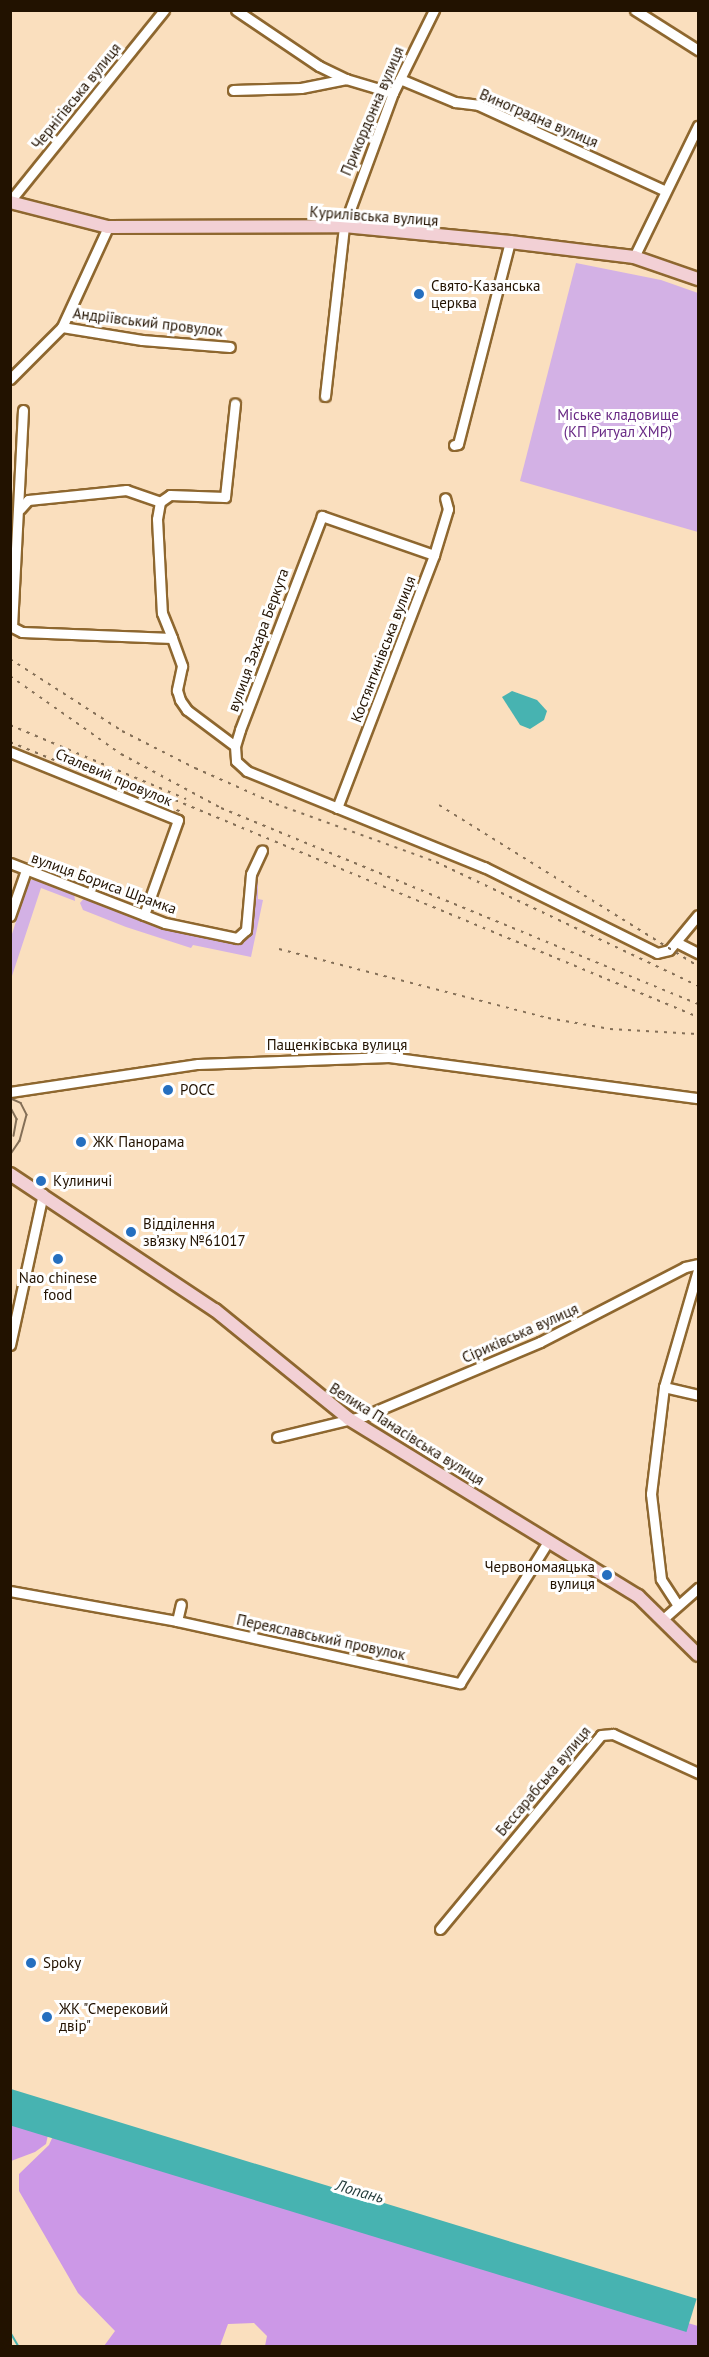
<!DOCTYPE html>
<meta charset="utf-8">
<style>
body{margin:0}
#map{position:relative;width:709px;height:2357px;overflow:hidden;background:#fadfbe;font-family:"PT Sans",sans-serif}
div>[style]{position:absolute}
.green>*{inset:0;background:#d3b1e5}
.forest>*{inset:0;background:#cc98e7}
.water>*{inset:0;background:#47b3b1;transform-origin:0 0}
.stream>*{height:2px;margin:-1px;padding:0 1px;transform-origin:1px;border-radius:1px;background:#47b3b1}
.roads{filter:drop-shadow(2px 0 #8e672f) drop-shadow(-2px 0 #8e672f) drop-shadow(0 2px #8e672f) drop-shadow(0 -2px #8e672f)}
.street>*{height:9px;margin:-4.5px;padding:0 4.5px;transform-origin:4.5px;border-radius:4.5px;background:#fff}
.secondary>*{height:12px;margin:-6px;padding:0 6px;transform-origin:6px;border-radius:6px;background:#f2d0d5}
.tram>*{height:1.5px;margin:-0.75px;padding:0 0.75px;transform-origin:0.75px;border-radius:0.75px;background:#846f57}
.rail>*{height:2px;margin-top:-1px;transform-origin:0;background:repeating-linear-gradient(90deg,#846f57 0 3px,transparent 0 9px)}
.dots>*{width:16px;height:16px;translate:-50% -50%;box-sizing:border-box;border:3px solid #fff;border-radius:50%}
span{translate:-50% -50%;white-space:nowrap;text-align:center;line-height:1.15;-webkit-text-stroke:6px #fff;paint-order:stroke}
.street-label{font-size:15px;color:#221200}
.poi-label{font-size:15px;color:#221200}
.left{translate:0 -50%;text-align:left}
.right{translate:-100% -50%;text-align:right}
.park-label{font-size:15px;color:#692a85}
.water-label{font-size:16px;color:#1f3837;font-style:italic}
.frame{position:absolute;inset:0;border:12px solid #221200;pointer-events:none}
</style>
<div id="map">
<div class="green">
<i style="clip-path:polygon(576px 263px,661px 280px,698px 293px,698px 532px,520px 481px)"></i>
<i style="clip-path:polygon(264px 850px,268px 851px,258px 878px,258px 899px,263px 900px,251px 957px,193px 945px,191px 948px,126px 927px,83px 910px,80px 903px,85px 897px,142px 921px,238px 940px,249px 931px,253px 874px)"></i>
<i style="clip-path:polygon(37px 878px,74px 892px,75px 901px,41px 888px,11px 979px,11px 937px,29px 881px)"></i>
</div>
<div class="forest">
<i style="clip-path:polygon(10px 2124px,48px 2135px,46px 2144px,35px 2152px,11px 2161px)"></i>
<i style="clip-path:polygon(53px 2136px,698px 2326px,698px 2346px,265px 2346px,267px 2336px,254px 2323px,228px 2324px,220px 2346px,104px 2346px,115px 2331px,78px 2293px,19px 2191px,19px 2174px,49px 2145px)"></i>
</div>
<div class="water">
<i style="clip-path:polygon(512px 691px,537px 700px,547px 711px,544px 720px,530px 729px,520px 725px,502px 697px)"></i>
<i style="left:11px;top:2089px;width:717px;height:35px;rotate:17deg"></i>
</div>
<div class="stream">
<i style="left:10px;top:2332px;width:16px;rotate:60deg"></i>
</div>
<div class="roads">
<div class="street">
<i style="left:236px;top:10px;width:100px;rotate:34deg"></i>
<i style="left:319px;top:66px;width:30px;rotate:26deg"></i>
<i style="left:346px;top:79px;width:49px;rotate:16.6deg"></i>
<i style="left:635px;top:10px;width:75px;rotate:32.4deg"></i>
<i style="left:400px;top:79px;width:60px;rotate:22.7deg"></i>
<i style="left:455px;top:102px;width:23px;rotate:7deg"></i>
<i style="left:478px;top:105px;width:205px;rotate:24.6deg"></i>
<i style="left:233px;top:90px;width:68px;rotate:-1.7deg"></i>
<i style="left:301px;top:88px;width:46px;rotate:-11.3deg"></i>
<i style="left:10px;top:201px;width:245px;rotate:-51.1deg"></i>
<i style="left:634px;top:257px;width:146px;rotate:-64deg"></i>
<i style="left:62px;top:327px;width:81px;rotate:9.2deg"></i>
<i style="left:142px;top:340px;width:88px;rotate:4.5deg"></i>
<i style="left:10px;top:379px;width:74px;rotate:-45deg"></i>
<i style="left:62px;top:327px;width:110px;rotate:-65.3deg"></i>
<i style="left:325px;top:396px;width:171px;rotate:-83.6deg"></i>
<i style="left:344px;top:226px;width:142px;rotate:-69.8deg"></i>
<i style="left:393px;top:93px;width:93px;rotate:-63.7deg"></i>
<i style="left:23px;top:410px;width:217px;rotate:92.9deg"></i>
<i style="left:12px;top:627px;width:11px;rotate:27deg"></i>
<i style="left:22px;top:632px;width:150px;rotate:2.3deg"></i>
<i style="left:172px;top:638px;width:30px;rotate:70deg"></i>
<i style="left:182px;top:666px;width:25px;rotate:102deg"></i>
<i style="left:177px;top:690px;width:10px;rotate:73deg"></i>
<i style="left:180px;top:700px;width:12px;rotate:55deg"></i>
<i style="left:187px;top:710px;width:60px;rotate:36.9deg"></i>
<i style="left:454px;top:445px;width:4px;rotate:-14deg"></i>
<i style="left:458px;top:444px;width:209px;rotate:-75.6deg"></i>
<i style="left:160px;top:502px;width:17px;rotate:100deg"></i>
<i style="left:157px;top:519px;width:94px;rotate:87deg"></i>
<i style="left:162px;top:613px;width:27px;rotate:68deg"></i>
<i style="left:20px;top:509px;width:12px;rotate:-48deg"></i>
<i style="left:28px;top:500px;width:99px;rotate:-5.8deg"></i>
<i style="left:126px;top:490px;width:36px;rotate:19deg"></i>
<i style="left:160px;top:502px;width:12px;rotate:-35deg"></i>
<i style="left:170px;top:495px;width:55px;rotate:2.1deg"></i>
<i style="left:225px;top:497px;width:94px;rotate:-83.9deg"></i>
<i style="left:434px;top:555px;width:119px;rotate:-160.8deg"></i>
<i style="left:322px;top:516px;width:229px;rotate:111deg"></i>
<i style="left:240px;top:730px;width:17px;rotate:107deg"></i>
<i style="left:235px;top:746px;width:15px;rotate:86deg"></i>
<i style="left:236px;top:761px;width:15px;rotate:42deg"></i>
<i style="left:247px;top:771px;width:256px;rotate:22.1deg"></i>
<i style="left:484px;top:867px;width:193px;rotate:26.4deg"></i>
<i style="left:657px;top:953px;width:12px;rotate:-14deg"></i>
<i style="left:669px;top:950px;width:45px;rotate:-50.4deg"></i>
<i style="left:10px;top:752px;width:181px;rotate:22deg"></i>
<i style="left:178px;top:820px;width:101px;rotate:109.7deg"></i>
<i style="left:337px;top:808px;width:271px;rotate:-69deg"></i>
<i style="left:434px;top:555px;width:48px;rotate:-73.1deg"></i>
<i style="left:448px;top:509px;width:11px;rotate:-105deg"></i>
<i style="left:10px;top:863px;width:166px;rotate:21.2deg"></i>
<i style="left:165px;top:923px;width:74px;rotate:11.8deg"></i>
<i style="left:237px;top:938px;width:12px;rotate:-42deg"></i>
<i style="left:246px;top:930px;width:56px;rotate:-84.9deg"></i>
<i style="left:251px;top:874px;width:26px;rotate:-65deg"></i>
<i style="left:10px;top:916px;width:49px;rotate:-70.8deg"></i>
<i style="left:676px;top:942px;width:25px;rotate:27deg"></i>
<i style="left:10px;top:1092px;width:190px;rotate:-8.5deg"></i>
<i style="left:198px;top:1064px;width:191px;rotate:-2.1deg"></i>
<i style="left:389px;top:1057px;width:312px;rotate:7.6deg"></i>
<i style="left:10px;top:1345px;width:155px;rotate:-77.7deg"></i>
<i style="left:664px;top:1387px;width:35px;rotate:13deg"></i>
<i style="left:277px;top:1437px;width:89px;rotate:-13.6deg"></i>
<i style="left:364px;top:1416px;width:191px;rotate:-22.8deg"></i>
<i style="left:540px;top:1342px;width:163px;rotate:-27.3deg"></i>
<i style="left:685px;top:1267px;width:13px;rotate:-13deg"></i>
<i style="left:10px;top:1591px;width:170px;rotate:10.2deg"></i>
<i style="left:177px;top:1621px;width:290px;rotate:12.4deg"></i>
<i style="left:460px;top:1683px;width:168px;rotate:-58.1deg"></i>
<i style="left:677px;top:1604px;width:30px;rotate:-123deg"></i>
<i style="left:661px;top:1579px;width:86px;rotate:-96.7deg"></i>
<i style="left:651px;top:1494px;width:108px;rotate:-83.1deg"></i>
<i style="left:664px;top:1387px;width:122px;rotate:-73.8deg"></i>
<i style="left:663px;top:1619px;width:47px;rotate:-41.5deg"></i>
<i style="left:177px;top:1621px;width:17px;rotate:-77deg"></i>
<i style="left:440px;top:1929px;width:252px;rotate:-50.3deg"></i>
<i style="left:601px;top:1735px;width:12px;rotate:-5deg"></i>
<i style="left:613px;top:1734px;width:94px;rotate:24.6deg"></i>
</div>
<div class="secondary">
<i style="left:10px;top:202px;width:101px;rotate:14.3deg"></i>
<i style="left:108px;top:227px;width:236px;rotate:-0.2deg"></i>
<i style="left:344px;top:226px;width:167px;rotate:5.5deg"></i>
<i style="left:510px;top:242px;width:125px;rotate:6.9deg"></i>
<i style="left:634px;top:257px;width:68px;rotate:19deg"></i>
<i style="left:10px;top:1174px;width:246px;rotate:33.6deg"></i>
<i style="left:215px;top:1310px;width:173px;rotate:39.1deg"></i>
<i style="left:349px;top:1419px;width:339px;rotate:31.5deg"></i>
<i style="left:638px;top:1596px;width:84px;rotate:44.5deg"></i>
</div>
</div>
<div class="tram">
<i style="left:10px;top:1098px;width:12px;rotate:24deg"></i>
<i style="left:21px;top:1103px;width:13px;rotate:63deg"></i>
<i style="left:27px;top:1115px;width:27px;rotate:105deg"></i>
<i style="left:20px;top:1141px;width:18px;rotate:124deg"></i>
<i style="left:10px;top:1106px;width:15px;rotate:62deg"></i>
<i style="left:17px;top:1119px;width:17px;rotate:100deg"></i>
</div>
<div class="rail">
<i style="left:10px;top:659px;width:133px;rotate:32.7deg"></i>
<i style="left:122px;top:731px;width:82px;rotate:26.9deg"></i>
<i style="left:195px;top:768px;width:89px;rotate:24deg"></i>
<i style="left:276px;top:804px;width:170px;rotate:19.9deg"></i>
<i style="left:436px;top:862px;width:290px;rotate:25.3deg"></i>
<i style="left:10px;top:676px;width:136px;rotate:35.1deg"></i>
<i style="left:121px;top:754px;width:114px;rotate:28.4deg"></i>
<i style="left:221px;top:808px;width:516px;rotate:22.34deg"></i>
<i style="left:10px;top:725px;width:191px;rotate:22.8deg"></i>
<i style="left:10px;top:742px;width:188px;rotate:22.2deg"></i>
<i style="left:175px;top:800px;width:566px;rotate:22.53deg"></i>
<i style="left:439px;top:805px;width:305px;rotate:31.9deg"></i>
<i style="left:279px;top:949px;width:278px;rotate:14.4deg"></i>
<i style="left:548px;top:1018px;width:63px;rotate:10.1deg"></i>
<i style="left:610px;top:1029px;width:88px;rotate:3.3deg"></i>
</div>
<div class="dots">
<i style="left:419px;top:294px;background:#256fbf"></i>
<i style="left:168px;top:1090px;background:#256fbf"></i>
<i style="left:81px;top:1142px;background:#256fbf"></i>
<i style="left:41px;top:1181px;background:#256fbf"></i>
<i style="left:131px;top:1232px;background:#256fbf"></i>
<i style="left:58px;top:1259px;background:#256fbf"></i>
<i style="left:607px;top:1575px;background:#256fbf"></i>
<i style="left:31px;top:1963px;background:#256fbf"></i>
<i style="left:47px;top:2017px;background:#256fbf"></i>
</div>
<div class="street-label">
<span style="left:76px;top:96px;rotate:-51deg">Чернігівська вулиця</span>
<span style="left:372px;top:111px;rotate:-67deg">Прикордонна вулиця</span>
<span style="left:539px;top:118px;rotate:23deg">Виноградна вулиця</span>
<span style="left:374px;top:216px;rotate:4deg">Курилівська вулиця</span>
<span style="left:148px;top:322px;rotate:7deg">Андріївський провулок</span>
<span style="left:258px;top:640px;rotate:-70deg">вулиця Захара Беркута</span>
<span style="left:383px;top:649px;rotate:-69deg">Костянтинівська вулиця</span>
<span style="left:114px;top:777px;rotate:23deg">Сталевий провулок</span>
<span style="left:104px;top:883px;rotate:20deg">вулиця Бориса Шрамка</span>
<span style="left:337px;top:1045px">Пащенківська вулиця</span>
<span style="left:520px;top:1333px;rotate:-24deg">Сіриківська вулиця</span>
<span style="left:407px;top:1434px;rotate:32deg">Велика Панасівська вулиця</span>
<span style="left:321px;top:1637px;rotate:12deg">Переяславський провулок</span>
<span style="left:543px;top:1781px;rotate:-50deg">Бессарабська вулиця</span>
</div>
<div class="poi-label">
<span class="left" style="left:431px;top:294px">Свято-Казанська<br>церква</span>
<span class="left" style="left:180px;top:1090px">РОСС</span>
<span class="left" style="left:93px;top:1142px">ЖК Панорама</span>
<span class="left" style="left:53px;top:1181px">Кулиничі</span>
<span class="left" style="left:143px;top:1232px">Відділення<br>зв’язку №61017</span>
<span style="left:58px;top:1286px">Nao chinese<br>food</span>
<span class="right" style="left:595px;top:1575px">Червономаяцька<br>вулиця</span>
<span class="left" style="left:43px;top:1963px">Spoky</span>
<span class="left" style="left:59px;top:2017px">ЖК "Смерековий<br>двір"</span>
</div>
<div class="park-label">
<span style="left:618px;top:423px">Міське кладовище<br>(КП Ритуал ХМР)</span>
</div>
<div class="water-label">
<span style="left:360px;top:2191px;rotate:16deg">Лопань</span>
</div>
<div class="frame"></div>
</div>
